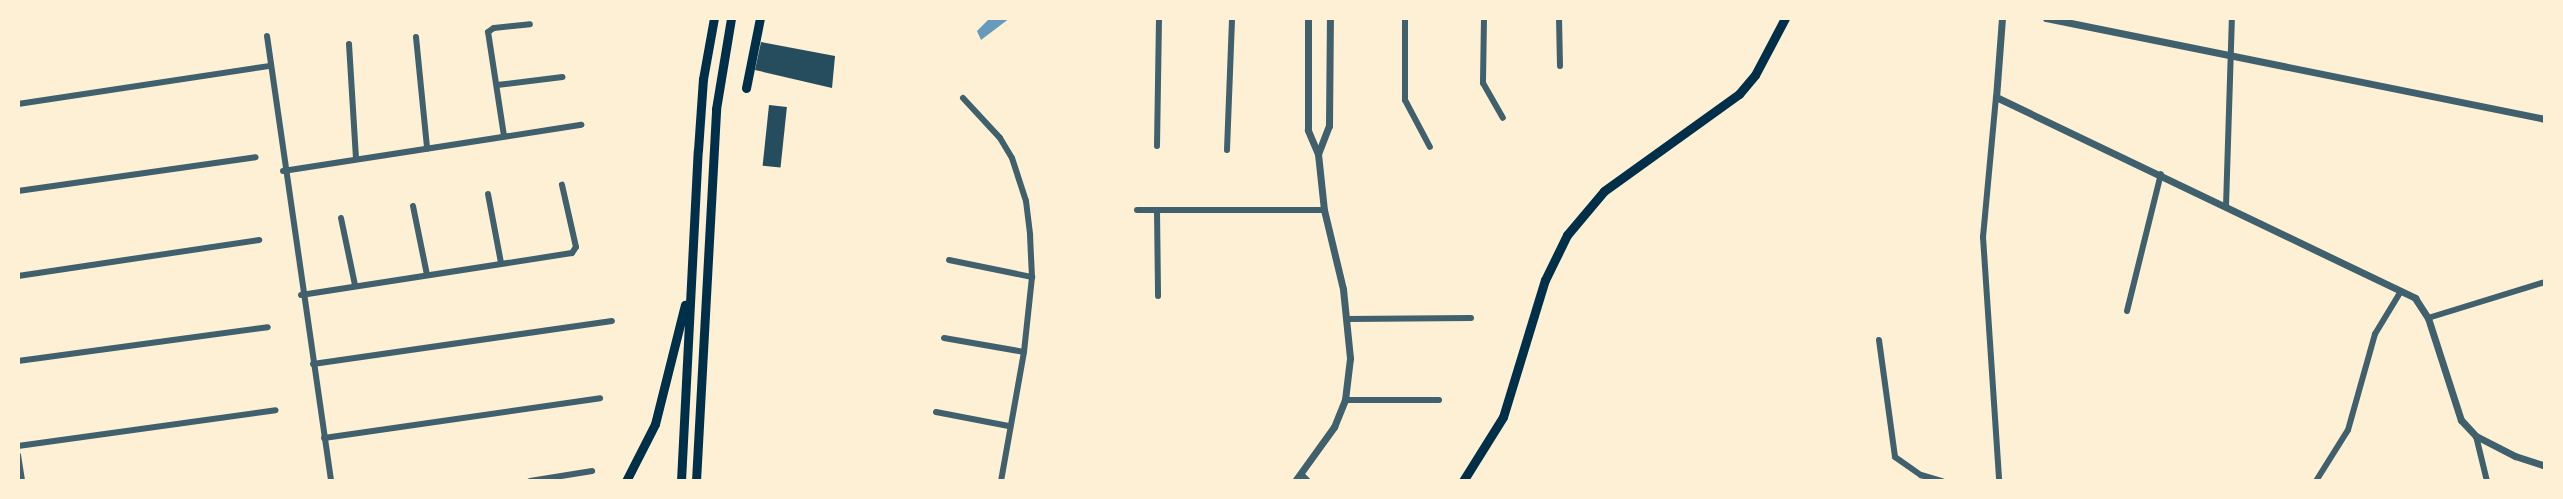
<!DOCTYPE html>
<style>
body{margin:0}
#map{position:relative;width:2563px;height:499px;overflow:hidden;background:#fdf0d5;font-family:"Sofia Sans Condensed",sans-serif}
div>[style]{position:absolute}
.water>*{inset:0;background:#669bbc}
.building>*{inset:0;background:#264d5e;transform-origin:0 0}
.minor>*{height:6px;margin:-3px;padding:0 3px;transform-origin:3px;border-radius:3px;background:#3f606c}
.tertiary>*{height:7px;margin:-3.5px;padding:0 3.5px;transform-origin:3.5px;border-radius:3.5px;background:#3f606c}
.primary>*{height:9px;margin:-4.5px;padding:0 4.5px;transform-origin:4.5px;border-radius:4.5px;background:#003049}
.trunk>*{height:9px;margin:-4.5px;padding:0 4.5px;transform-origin:4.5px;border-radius:4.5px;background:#003049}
span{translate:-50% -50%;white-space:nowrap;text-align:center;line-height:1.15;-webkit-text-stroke:4.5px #fdf0d5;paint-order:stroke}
.frame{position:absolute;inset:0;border:20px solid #fdf0d5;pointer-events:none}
</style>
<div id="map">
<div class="water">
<i style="clip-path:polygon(990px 18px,1010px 18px,981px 40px,977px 31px)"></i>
</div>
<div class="building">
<i style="clip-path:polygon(761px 42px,835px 56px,832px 88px,755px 70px)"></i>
<i style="left:769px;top:105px;width:18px;height:61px;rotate:6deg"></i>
</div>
<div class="minor">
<i style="left:1405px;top:18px;width:82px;rotate:90deg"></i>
<i style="left:1405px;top:100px;width:53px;rotate:62deg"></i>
<i style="left:1484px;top:18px;width:65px;rotate:90.9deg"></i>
<i style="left:1483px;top:83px;width:40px;rotate:60.3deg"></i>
<i style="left:1559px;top:18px;width:48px;rotate:88.8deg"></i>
<i style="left:267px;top:36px;width:450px;rotate:81.8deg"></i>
<i style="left:416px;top:37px;width:112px;rotate:84.3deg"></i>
<i style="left:349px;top:44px;width:115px;rotate:86.5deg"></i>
<i style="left:497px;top:85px;width:66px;rotate:-6.9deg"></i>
<i style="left:1996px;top:97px;width:141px;rotate:95.3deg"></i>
<i style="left:1983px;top:237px;width:245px;rotate:86.2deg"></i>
<i style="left:963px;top:98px;width:54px;rotate:47.2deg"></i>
<i style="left:1000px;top:138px;width:23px;rotate:59deg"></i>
<i style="left:1012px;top:158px;width:45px;rotate:72deg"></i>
<i style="left:1026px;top:201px;width:34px;rotate:83deg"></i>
<i style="left:1030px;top:235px;width:42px;rotate:87.3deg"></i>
<i style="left:1032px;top:277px;width:75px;rotate:96.1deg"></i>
<i style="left:1024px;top:352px;width:131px;rotate:100.1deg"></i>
<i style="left:18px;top:104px;width:255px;rotate:-8.6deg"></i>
<i style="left:504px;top:136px;width:105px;rotate:-98.7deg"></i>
<i style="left:488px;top:32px;width:7px;rotate:-34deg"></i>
<i style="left:494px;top:28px;width:36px;rotate:-6deg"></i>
<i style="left:1157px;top:146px;width:128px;rotate:-89.1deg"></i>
<i style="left:1227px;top:150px;width:132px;rotate:-87.8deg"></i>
<i style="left:283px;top:171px;width:302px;rotate:-8.8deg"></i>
<i style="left:18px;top:191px;width:240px;rotate:-8.1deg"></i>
<i style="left:488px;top:194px;width:70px;rotate:79.3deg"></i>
<i style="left:413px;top:206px;width:70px;rotate:78.5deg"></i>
<i style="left:2226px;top:206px;width:188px;rotate:-88.2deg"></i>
<i style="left:1137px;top:210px;width:187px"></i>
<i style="left:1157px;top:210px;width:86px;rotate:89.3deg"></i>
<i style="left:341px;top:218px;width:68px;rotate:78.2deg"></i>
<i style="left:949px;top:260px;width:85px;rotate:11.6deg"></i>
<i style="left:18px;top:276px;width:244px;rotate:-8.5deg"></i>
<i style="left:301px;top:295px;width:274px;rotate:-8.8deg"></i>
<i style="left:572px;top:253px;width:7px;rotate:-56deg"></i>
<i style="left:576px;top:247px;width:64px;rotate:-102.7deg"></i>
<i style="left:2127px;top:311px;width:141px;rotate:-76.1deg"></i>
<i style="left:2428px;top:318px;width:122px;rotate:-17.1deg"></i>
<i style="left:1347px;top:319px;width:124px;rotate:-0.5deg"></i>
<i style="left:944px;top:338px;width:81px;rotate:9.9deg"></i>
<i style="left:1879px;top:340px;width:118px;rotate:82.2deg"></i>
<i style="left:1895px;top:457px;width:32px;rotate:35deg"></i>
<i style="left:1921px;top:475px;width:22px;rotate:16deg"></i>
<i style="left:18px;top:361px;width:252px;rotate:-7.7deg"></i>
<i style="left:313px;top:364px;width:302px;rotate:-8.2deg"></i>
<i style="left:1345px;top:400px;width:94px"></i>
<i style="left:936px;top:412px;width:74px;rotate:10.9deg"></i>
<i style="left:2476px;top:436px;width:46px;rotate:76.3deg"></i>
<i style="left:324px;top:438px;width:279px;rotate:-8.2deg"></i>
<i style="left:18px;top:446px;width:260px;rotate:-7.9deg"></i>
<i style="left:18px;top:455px;width:26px;rotate:81deg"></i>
<i style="left:1302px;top:475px;width:8px;rotate:45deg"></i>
<i style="left:530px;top:481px;width:63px;rotate:-9.2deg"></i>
<i style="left:2316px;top:481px;width:60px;rotate:-57.9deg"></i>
<i style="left:2348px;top:430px;width:100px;rotate:-74.3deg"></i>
<i style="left:2375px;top:334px;width:50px;rotate:-58.8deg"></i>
</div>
<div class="tertiary">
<i style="left:2002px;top:18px;width:79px;rotate:94.3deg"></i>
<i style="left:1996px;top:97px;width:465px;rotate:25.6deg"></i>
<i style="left:2415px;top:298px;width:24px;rotate:57deg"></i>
<i style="left:2428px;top:318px;width:107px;rotate:72.1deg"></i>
<i style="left:2461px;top:420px;width:22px;rotate:47deg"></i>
<i style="left:2476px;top:436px;width:44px;rotate:27.1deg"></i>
<i style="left:2515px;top:456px;width:32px;rotate:18deg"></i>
<i style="left:2046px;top:18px;width:509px;rotate:11.44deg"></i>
<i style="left:1318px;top:154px;width:30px;rotate:-69deg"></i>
<i style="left:1329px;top:126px;width:108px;rotate:-89.5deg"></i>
<i style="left:1295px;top:481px;width:67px;rotate:-54.2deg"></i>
<i style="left:1334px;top:427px;width:29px;rotate:-68deg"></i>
<i style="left:1345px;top:400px;width:42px;rotate:-83.2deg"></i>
<i style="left:1350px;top:358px;width:69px;rotate:-95.8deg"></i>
<i style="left:1343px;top:289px;width:81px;rotate:-103.5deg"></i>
<i style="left:1324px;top:210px;width:56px;rotate:-96.1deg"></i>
<i style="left:1318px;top:154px;width:26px;rotate:-113deg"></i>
<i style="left:1308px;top:130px;width:112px;rotate:-90deg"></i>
</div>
<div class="primary">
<i style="left:1463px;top:481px;width:75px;rotate:-58deg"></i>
<i style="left:1503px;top:417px;width:143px;rotate:-73deg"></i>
<i style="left:1545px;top:280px;width:50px;rotate:-63.9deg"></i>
<i style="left:1567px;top:235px;width:57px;rotate:-49.9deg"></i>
<i style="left:1604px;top:191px;width:166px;rotate:-35.7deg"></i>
<i style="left:1739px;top:94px;width:25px;rotate:-50deg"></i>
<i style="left:1755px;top:75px;width:64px;rotate:-62.2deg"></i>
</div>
<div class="trunk">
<i style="left:746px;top:88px;width:71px;rotate:-78.7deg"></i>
<i style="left:626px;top:481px;width:64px;rotate:-63deg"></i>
<i style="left:655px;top:424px;width:123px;rotate:-75.9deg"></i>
<i style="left:681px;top:481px;width:331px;rotate:-87.1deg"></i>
<i style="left:698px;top:150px;width:71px;rotate:-86deg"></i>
<i style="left:703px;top:79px;width:62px;rotate:-79.8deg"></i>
<i style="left:696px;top:481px;width:373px;rotate:-86.9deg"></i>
<i style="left:716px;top:109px;width:92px;rotate:-80.6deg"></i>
</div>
<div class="frame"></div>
</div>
